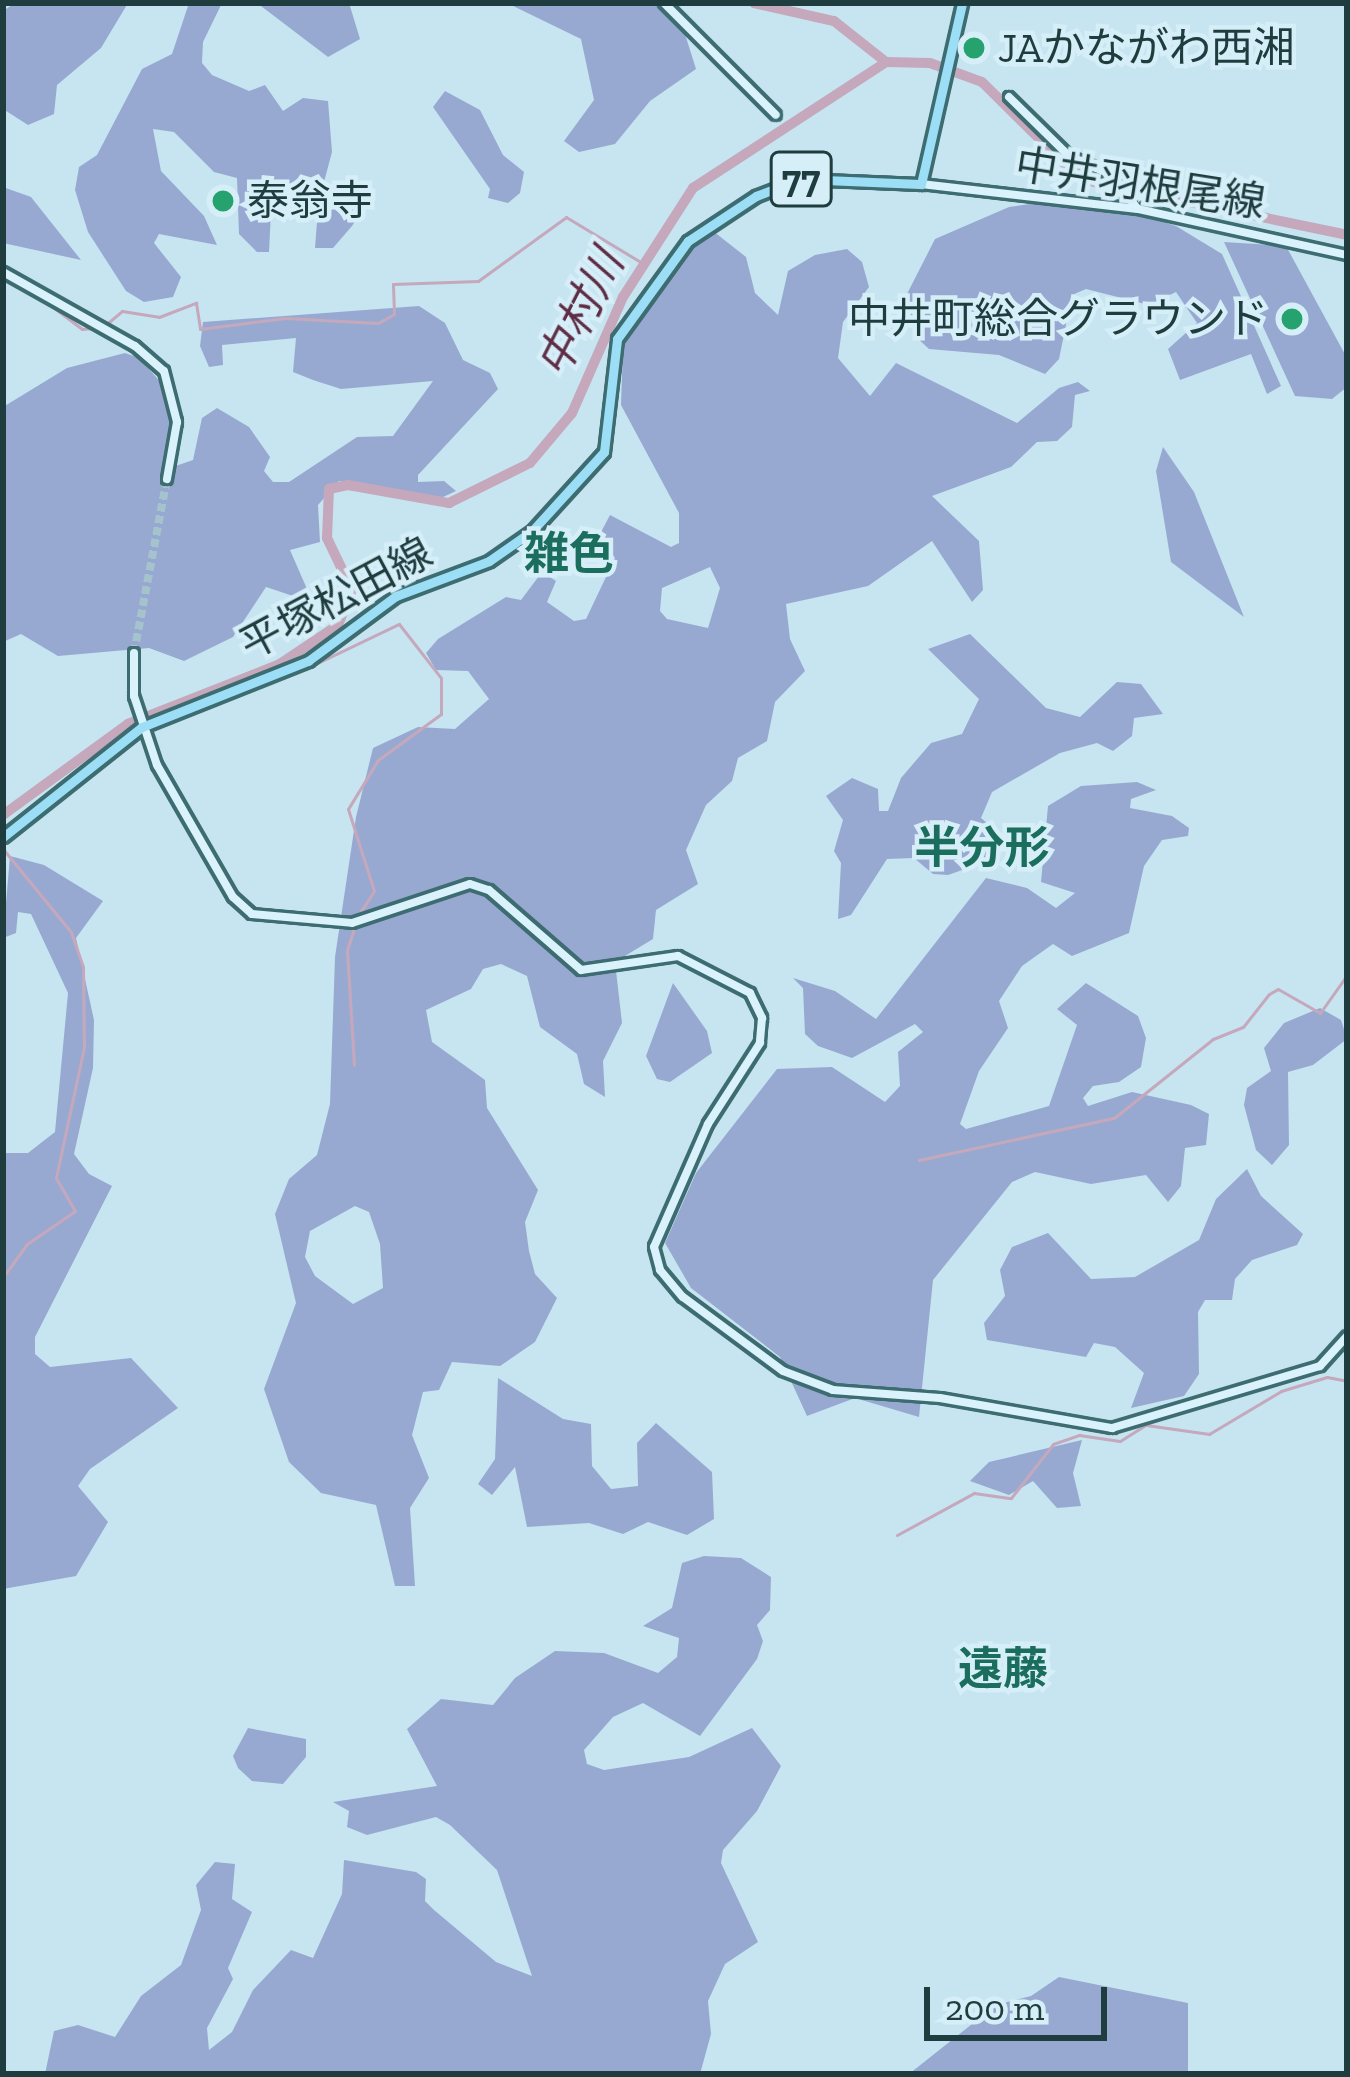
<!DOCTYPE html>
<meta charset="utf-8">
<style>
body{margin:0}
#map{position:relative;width:1350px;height:2077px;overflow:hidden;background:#c6e5f1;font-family:"Zilla Slab","Noto Sans JP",serif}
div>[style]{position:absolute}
.green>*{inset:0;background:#98a9d1}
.stream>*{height:3px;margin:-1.5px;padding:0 1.5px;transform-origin:1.5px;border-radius:1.5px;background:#c5a8bc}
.river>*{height:10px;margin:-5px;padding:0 5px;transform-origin:5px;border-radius:5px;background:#c5a8bc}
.secondary-tunnel>*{height:8px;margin-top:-4px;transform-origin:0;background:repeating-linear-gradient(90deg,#a5c3cd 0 8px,transparent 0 12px)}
.roads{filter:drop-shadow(3px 0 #3d6c71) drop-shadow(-3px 0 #3d6c71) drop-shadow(0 3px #3d6c71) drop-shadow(0 -3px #3d6c71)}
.secondary>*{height:8px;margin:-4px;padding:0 4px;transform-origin:4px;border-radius:4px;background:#daf2fb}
.primary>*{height:9px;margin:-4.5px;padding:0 4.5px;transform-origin:4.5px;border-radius:4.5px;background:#9cdef6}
.dots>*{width:33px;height:33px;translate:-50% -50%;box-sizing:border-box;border:6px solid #d6eef8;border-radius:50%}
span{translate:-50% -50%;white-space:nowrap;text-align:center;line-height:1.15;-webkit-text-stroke:9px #d6eef8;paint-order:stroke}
.shield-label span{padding:3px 9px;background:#d6eef8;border:3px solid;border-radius:9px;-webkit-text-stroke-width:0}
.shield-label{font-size:39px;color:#1f3c3e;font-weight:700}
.poi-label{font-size:42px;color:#1f3c3e}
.left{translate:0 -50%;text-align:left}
.right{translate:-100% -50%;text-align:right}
.street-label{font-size:42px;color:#1f3c3e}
.water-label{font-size:45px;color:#5e2d45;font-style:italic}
.neighbourhood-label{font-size:45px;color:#1b6e5d;font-weight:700}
.frame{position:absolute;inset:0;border:6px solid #1f3c3e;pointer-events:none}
.scale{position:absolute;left:924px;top:1987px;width:183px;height:54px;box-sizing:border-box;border:6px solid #1f3c3e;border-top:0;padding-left:15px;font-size:36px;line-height:42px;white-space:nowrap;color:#1f3c3e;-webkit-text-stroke:9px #d6eef8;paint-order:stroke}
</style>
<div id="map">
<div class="green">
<i style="clip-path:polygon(15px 3px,128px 3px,101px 48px,57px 85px,54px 114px,28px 125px,3px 109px,3px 11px)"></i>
<i style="clip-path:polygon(189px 3px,222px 3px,203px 42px,202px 63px,212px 75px,249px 91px,265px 85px,283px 111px,303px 98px,328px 101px,332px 152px,324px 182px,282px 189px,271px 211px,269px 252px,257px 252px,239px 234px,237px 178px,214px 172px,174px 132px,153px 129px,161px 171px,204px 216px,217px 245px,159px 234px,154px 243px,181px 277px,173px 297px,144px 302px,126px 291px,88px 232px,75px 190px,79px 167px,97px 155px,142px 69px,172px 54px)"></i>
<i style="clip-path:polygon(257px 3px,349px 3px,360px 39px,328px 57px)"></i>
<i style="clip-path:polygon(507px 3px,658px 3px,684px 31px,696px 69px,650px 101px,615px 144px,579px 152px,564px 141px,594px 100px,581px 39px)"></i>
<i style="clip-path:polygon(445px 91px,480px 110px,503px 155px,524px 172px,520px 193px,508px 203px,488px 198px,490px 189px,433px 107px)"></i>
<i style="clip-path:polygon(3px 187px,31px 197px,81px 260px,3px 243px)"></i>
<i style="clip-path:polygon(364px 187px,367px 203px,352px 226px,333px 248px,315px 248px,318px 209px,340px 190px)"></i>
<i style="clip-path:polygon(1086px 196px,1176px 226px,1222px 254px,1281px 386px,1267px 394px,1251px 354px,1180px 380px,1168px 349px,1197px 323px,1176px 292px,1149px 305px,1086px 289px,1072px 295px,1059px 359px,1045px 374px,999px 355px,929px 349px,915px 336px,907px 294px,935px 239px,1009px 207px)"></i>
<i style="clip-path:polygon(evenodd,713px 231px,746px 257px,755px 293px,778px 315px,788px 271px,815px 255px,847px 249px,862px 262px,869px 287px,843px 322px,838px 358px,870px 396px,896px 363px,1017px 423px,1059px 388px,1078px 382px,1090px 391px,1075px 395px,1072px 427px,1057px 441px,1037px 442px,1011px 467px,932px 496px,979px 541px,983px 590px,972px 602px,932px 541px,868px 586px,786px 604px,790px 639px,805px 671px,775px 702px,767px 741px,738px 758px,732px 781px,706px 805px,686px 850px,698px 884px,656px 910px,653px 939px,615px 962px,622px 1023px,603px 1061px,605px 1097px,584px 1084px,577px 1054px,540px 1027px,527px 976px,501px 964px,483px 969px,471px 989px,426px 1010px,432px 1042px,485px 1080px,487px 1108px,538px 1190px,525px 1222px,529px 1251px,535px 1274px,557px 1298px,535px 1342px,500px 1366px,452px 1362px,439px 1390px,423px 1392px,412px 1435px,429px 1478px,410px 1508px,415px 1586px,395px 1586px,376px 1505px,321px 1493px,289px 1462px,264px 1389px,296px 1303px,275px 1214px,289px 1179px,317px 1155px,330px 1104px,335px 957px,356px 817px,373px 748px,418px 727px,455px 729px,489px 699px,468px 671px,436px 670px,426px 653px,438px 639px,506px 597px,521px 600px,542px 572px,556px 581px,547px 602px,574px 621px,586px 619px,615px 558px,600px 534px,610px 515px,671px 547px,679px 543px,679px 513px,621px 405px,623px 347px,688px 251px,713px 231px,710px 567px,720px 588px,708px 628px,667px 619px,660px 611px,662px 588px,710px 567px,713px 231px,355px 1206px,369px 1212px,380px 1244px,383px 1288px,353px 1304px,315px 1276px,305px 1257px,310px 1231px,355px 1206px)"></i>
<i style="clip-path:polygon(1224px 242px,1286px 246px,1347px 358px,1347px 387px,1332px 399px,1295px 396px)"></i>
<i style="clip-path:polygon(419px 306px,445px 323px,463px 360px,490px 373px,498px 389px,418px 475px,418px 482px,444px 481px,456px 491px,441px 498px,391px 495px,339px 481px,318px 505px,320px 542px,290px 550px,307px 589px,296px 597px,266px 587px,233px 637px,184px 661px,149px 648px,58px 656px,21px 634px,3px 642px,3px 407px,67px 368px,125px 353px,139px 358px,165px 387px,174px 421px,164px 470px,193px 460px,202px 418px,217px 408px,249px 427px,270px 457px,264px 471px,273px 482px,289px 482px,357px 437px,393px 436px,433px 381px,341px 389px,313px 380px,293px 372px,296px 338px,222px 345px,223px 365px,209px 367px,200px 346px,203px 322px)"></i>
<i style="clip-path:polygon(1163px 447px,1194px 492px,1244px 617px,1171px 562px,1156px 471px)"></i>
<i style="clip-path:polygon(970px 634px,1046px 708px,1080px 717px,1117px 682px,1141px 684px,1163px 714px,1134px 718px,1132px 736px,1113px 751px,1097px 743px,1060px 753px,992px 792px,981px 818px,1006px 839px,982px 863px,948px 875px,933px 874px,914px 858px,887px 859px,851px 915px,838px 919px,841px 863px,834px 851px,843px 820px,826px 796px,852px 778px,878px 789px,879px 811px,888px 811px,901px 778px,931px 743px,962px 734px,979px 699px,928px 649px)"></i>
<i style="clip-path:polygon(1137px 782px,1156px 790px,1131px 799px,1130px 808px,1172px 816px,1189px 828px,1188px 836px,1162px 840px,1144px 866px,1129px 933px,1072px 956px,1053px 944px,1022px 966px,999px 1001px,1008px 1028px,979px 1071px,960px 1124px,966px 1129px,1049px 1106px,1077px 1025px,1057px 1009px,1086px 983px,1138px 1016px,1146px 1038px,1141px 1067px,1119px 1082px,1093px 1086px,1083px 1098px,1088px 1106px,1132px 1092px,1191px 1105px,1209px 1114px,1206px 1145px,1185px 1148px,1181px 1186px,1168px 1202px,1146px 1175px,1091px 1184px,1035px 1172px,1012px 1182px,933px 1280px,919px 1417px,855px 1398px,807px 1416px,780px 1357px,691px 1288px,665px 1243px,696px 1173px,777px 1069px,832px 1067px,885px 1102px,900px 1086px,898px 1052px,923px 1032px,915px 1024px,852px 1058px,818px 1046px,805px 1034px,803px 988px,793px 978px,835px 991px,876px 1019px,986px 878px,1027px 888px,1056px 908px,1075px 893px,1041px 882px,1048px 806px,1081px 786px)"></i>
<i style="clip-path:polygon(10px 856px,44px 865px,103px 901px,76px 938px,94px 1020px,93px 1068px,74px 1154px,89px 1174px,112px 1186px,35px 1337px,35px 1354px,50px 1367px,131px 1358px,178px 1408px,90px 1469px,78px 1486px,108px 1522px,76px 1576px,3px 1589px,3px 1153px,28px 1153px,55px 1132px,68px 993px,31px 914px,18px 912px,16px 933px,3px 938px)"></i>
<i style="clip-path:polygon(673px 983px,707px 1031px,712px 1053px,670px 1082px,657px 1079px,646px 1056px)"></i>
<i style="clip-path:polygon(1320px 1008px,1341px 1020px,1347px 1039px,1313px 1065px,1288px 1072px,1289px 1145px,1272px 1165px,1256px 1150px,1244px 1105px,1247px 1088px,1271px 1071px,1264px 1048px,1284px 1023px)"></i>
<i style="clip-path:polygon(1247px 1169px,1261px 1196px,1303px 1234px,1297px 1245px,1252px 1260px,1235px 1279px,1232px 1300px,1205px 1300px,1198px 1312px,1199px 1374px,1184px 1396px,1131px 1408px,1144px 1373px,1115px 1347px,1094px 1343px,1086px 1357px,987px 1340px,984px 1323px,1005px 1296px,1000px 1270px,1012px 1247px,1048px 1233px,1091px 1279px,1135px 1277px,1199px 1240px,1216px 1199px)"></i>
<i style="clip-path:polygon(498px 1378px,563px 1419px,591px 1424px,592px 1466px,611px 1489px,638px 1486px,637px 1443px,656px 1423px,712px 1472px,714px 1519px,687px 1535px,648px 1522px,623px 1534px,589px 1523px,527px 1527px,515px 1467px,492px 1495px,478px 1484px,495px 1459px)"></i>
<i style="clip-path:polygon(1082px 1440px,1073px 1473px,1081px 1506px,1057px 1508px,1033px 1481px,1009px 1495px,970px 1481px,989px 1462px)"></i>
<i style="clip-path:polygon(704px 1556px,741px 1558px,771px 1577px,770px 1610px,757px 1625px,763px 1641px,757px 1659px,700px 1736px,643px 1703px,613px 1717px,584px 1750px,587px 1764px,604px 1770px,689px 1757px,752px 1728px,781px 1766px,757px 1811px,723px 1850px,721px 1863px,758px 1942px,725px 1964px,708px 2001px,711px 2034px,700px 2074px,45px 2074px,54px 2031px,78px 2025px,115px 2037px,141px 1996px,181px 1965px,201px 1910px,196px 1885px,215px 1862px,235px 1864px,232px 1899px,252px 1912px,228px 1968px,233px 1979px,207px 2028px,209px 2050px,232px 2032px,253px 1990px,291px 1950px,313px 1958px,342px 1894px,344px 1860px,416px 1872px,426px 1879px,425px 1901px,434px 1910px,496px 1962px,532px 1976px,497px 1870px,450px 1825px,436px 1817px,367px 1835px,347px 1827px,349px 1811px,333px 1802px,437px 1786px,407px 1729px,441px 1699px,493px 1705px,515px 1678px,555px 1651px,604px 1653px,658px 1673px,677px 1657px,679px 1638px,643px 1626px,672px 1608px,682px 1563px)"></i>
<i style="clip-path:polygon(248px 1728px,306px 1739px,306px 1757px,283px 1784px,252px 1781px,238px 1768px,233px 1756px)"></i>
<i style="clip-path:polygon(1059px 1977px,1188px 2003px,1188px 2074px,909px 2074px,996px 2005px,1031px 1996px)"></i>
</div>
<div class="stream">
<i style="left:41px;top:298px;width:51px;rotate:37.1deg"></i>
<i style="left:82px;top:329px;width:11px;rotate:-5deg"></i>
<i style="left:103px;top:327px;width:25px;rotate:-40deg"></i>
<i style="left:122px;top:311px;width:37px;rotate:9deg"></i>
<i style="left:159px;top:317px;width:40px;rotate:-21deg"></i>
<i style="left:196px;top:303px;width:26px;rotate:81deg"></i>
<i style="left:200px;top:329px;width:86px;rotate:-7.4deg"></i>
<i style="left:285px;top:318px;width:93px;rotate:3.1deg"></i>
<i style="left:378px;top:323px;width:18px;rotate:-29deg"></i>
<i style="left:394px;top:314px;width:30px;rotate:-92deg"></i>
<i style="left:393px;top:284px;width:85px;rotate:-2deg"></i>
<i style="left:478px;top:281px;width:109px;rotate:-36deg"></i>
<i style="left:566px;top:217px;width:91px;rotate:31.1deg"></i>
<i style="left:300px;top:653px;width:17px;rotate:65deg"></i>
<i style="left:307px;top:668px;width:102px;rotate:-25.6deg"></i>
<i style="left:399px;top:624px;width:68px;rotate:52.1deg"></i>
<i style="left:441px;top:678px;width:36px;rotate:90deg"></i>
<i style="left:441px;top:714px;width:78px;rotate:143.9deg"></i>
<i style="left:378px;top:760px;width:57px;rotate:121.5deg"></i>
<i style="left:348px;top:809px;width:86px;rotate:72.4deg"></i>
<i style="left:374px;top:891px;width:30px;rotate:123deg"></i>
<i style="left:3px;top:849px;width:107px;rotate:50.7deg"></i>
<i style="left:71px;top:932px;width:37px;rotate:71deg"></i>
<i style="left:83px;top:967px;width:80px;rotate:89.3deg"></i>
<i style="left:84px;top:1047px;width:134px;rotate:102.1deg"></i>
<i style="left:56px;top:1178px;width:38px;rotate:60deg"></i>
<i style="left:75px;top:1211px;width:58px;rotate:145.5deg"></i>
<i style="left:27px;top:1244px;width:41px;rotate:126deg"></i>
<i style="left:354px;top:1065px;width:115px;rotate:-93.5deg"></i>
<i style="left:347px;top:950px;width:26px;rotate:-72deg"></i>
<i style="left:919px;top:1160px;width:199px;rotate:-12.2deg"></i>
<i style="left:1114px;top:1118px;width:127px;rotate:-38.6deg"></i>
<i style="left:1213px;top:1039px;width:32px;rotate:-22deg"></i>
<i style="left:1243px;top:1027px;width:42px;rotate:-51.8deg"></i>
<i style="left:1269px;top:994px;width:10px;rotate:-29deg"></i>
<i style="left:1278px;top:989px;width:48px;rotate:29.7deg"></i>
<i style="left:1320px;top:1013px;width:47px;rotate:-54.6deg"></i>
<i style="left:897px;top:1535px;width:88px;rotate:-28.6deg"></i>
<i style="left:974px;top:1493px;width:37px;rotate:8deg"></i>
<i style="left:1011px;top:1498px;width:68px;rotate:-52.1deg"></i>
<i style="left:1053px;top:1444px;width:28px;rotate:-19deg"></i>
<i style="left:1079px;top:1435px;width:41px;rotate:8.3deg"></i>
<i style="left:1120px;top:1441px;width:31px;rotate:-32deg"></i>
<i style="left:1146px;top:1425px;width:64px;rotate:8.1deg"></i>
<i style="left:1209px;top:1434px;width:84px;rotate:-30.8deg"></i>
<i style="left:1281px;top:1391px;width:48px;rotate:-16.9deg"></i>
<i style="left:1327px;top:1377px;width:20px;rotate:11deg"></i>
</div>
<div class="river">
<i style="left:754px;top:3px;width:82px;rotate:12.7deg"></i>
<i style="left:834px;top:21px;width:66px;rotate:38.3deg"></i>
<i style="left:3px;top:815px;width:155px;rotate:-36.1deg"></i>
<i style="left:128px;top:724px;width:163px;rotate:-21.5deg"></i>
<i style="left:280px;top:664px;width:70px;rotate:-33.9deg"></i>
<i style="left:338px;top:625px;width:38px;rotate:-68deg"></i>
<i style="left:352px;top:590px;width:58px;rotate:-115.7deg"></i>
<i style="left:327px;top:538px;width:49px;rotate:-87.7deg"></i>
<i style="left:329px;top:489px;width:19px;rotate:-12deg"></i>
<i style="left:348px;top:485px;width:103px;rotate:10.1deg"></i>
<i style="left:449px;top:503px;width:90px;rotate:-26.3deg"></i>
<i style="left:530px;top:463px;width:65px;rotate:-50deg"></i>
<i style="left:572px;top:413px;width:127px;rotate:-66.3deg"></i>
<i style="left:623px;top:297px;width:130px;rotate:-57.3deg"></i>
<i style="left:693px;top:188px;width:230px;rotate:-33.1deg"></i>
<i style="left:886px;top:62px;width:44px;rotate:1.3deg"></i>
<i style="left:930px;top:63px;width:55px;rotate:20.1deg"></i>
<i style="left:982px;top:82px;width:118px;rotate:44.7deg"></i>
<i style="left:1066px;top:165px;width:33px;rotate:31deg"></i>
<i style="left:1094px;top:182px;width:258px;rotate:11.8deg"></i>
</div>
<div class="secondary-tunnel">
<i style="left:134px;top:653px;width:177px;rotate:-79.3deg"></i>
</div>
<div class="roads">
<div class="secondary">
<i style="left:664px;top:3px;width:158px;rotate:45deg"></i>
<i style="left:1009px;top:97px;width:84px;rotate:44.5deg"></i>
<i style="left:1069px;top:156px;width:45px;rotate:23.7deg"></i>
<i style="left:1110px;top:174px;width:43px;rotate:51.5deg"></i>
<i style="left:921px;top:184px;width:218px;rotate:6.6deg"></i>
<i style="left:1138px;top:209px;width:214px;rotate:12.4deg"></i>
<i style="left:3px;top:272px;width:151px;rotate:29.3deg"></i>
<i style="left:135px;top:346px;width:38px;rotate:41deg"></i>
<i style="left:164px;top:371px;width:53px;rotate:75.7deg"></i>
<i style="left:177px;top:422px;width:58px;rotate:100deg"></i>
<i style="left:134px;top:653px;width:43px;rotate:90deg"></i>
<i style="left:134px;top:696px;width:73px;rotate:71.6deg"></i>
<i style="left:157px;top:765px;width:152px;rotate:60.1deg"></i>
<i style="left:233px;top:897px;width:25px;rotate:42deg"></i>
<i style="left:252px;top:914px;width:100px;rotate:5.1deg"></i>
<i style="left:352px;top:923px;width:124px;rotate:-18.3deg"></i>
<i style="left:470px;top:884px;width:20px;rotate:18deg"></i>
<i style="left:489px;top:890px;width:122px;rotate:41deg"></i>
<i style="left:581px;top:970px;width:98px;rotate:-8.2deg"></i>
<i style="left:678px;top:956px;width:81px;rotate:27.2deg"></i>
<i style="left:750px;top:993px;width:28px;rotate:64deg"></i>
<i style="left:762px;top:1018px;width:25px;rotate:95deg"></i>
<i style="left:760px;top:1043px;width:96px;rotate:122.7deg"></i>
<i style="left:708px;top:1124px;width:134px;rotate:113.7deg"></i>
<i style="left:654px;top:1247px;width:24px;rotate:75deg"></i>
<i style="left:660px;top:1270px;width:35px;rotate:50deg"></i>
<i style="left:683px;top:1297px;width:124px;rotate:36.5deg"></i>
<i style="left:783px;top:1371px;width:53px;rotate:20.8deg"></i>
<i style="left:833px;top:1390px;width:107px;rotate:4.3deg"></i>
<i style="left:940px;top:1398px;width:175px;rotate:9.9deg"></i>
<i style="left:1112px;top:1428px;width:217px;rotate:-16.6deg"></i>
<i style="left:1320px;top:1366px;width:40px;rotate:-48deg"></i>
</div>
<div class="primary">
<i style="left:3px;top:837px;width:177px;rotate:-38.4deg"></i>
<i style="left:142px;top:727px;width:179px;rotate:-21.7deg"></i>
<i style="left:308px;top:661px;width:109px;rotate:-36.5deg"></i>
<i style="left:396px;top:596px;width:99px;rotate:-20.6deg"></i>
<i style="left:489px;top:561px;width:52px;rotate:-34.9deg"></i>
<i style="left:532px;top:531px;width:107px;rotate:-47.7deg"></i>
<i style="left:604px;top:452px;width:114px;rotate:-83.4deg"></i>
<i style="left:617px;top:339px;width:121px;rotate:-54.1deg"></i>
<i style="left:688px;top:241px;width:82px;rotate:-33.5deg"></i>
<i style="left:756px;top:196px;width:47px;rotate:-21.1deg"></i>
<i style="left:800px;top:179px;width:121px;rotate:2.4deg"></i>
<i style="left:921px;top:184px;width:186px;rotate:-77.2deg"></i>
</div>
</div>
<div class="dots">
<i style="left:974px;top:48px;background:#25a26d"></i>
<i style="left:223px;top:201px;background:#25a26d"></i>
<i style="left:1292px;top:319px;background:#25a26d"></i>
</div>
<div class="shield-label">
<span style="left:801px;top:179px">77</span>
</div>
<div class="poi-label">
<span class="left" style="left:998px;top:48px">JAかながわ西湘</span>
<span class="left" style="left:247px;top:201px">泰翁寺</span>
<span class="right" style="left:1268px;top:319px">中井町総合グラウンド</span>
</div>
<div class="street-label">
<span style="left:1140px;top:184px;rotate:9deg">中井羽根尾線</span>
<span style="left:336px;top:599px;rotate:-28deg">平塚松田線</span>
</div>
<div class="water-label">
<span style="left:581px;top:314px;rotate:-63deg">中村川</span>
</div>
<div class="neighbourhood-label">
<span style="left:569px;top:555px">雑色</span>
<span style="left:982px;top:849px">半分形</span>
<span style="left:1003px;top:1670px">遠藤</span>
</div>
<div class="frame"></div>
<div class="scale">200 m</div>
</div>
